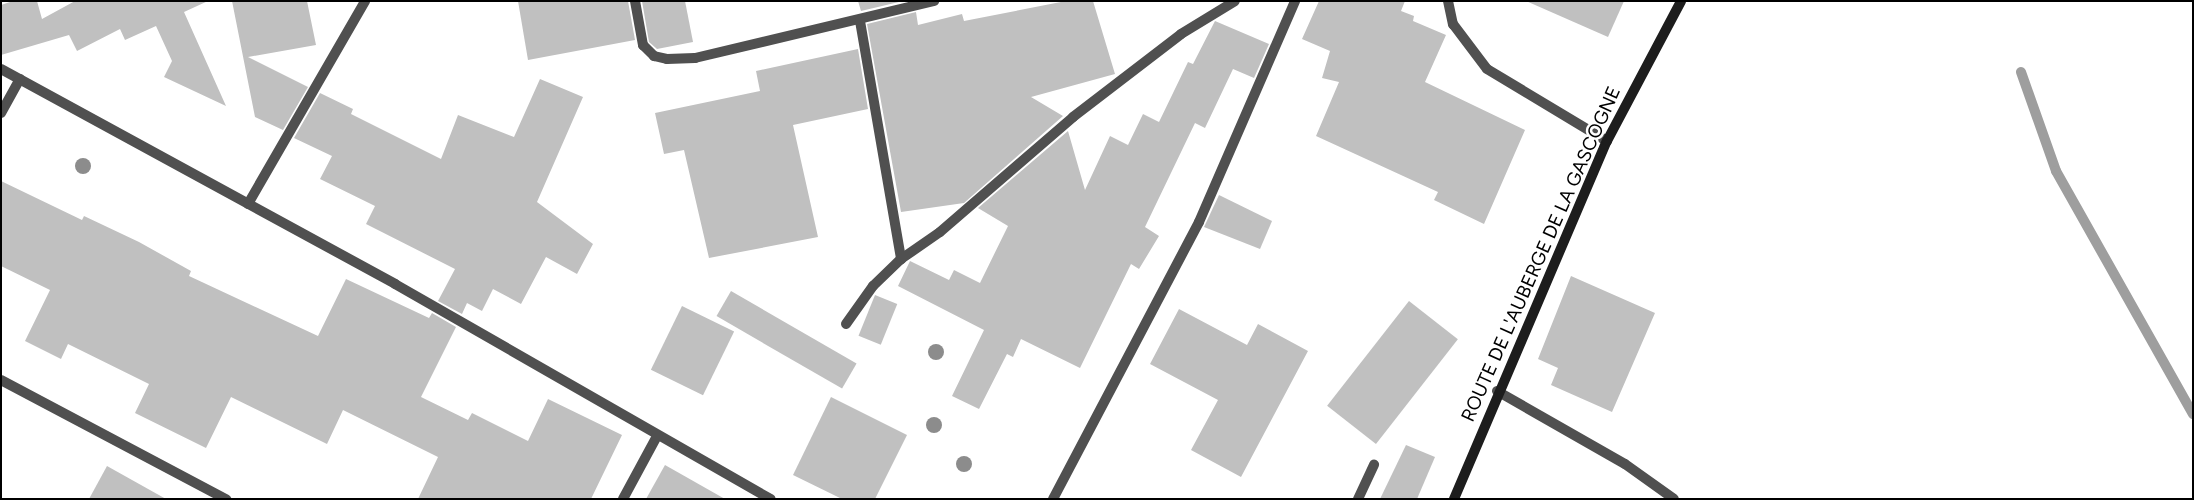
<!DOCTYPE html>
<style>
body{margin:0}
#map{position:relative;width:2194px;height:500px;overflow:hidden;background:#fff;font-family:Figtree,sans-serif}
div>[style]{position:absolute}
.stream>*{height:10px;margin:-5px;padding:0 5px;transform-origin:5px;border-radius:5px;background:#9e9e9e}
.building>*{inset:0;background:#c0c0c0;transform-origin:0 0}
.lane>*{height:10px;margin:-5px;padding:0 5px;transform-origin:5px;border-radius:5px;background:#505050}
.street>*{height:10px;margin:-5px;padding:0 5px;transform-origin:5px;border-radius:5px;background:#505050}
.secondary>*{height:10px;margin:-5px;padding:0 5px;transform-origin:5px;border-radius:5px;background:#1d1d1d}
.trees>*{width:16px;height:16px;margin:-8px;border-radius:50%;background:#8c8c8c}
span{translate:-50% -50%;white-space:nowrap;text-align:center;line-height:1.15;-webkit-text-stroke:5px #fff;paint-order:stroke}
.street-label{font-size:19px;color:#000}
.frame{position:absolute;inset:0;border:2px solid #000;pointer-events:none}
</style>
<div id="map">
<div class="stream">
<i style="left:2021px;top:72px;width:105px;rotate:70.5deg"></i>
<i style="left:2056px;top:171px;width:279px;rotate:60.6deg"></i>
</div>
<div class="building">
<i style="clip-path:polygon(13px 1px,37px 1px,42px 19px,75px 1px,208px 1px,184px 12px,226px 106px,164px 77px,172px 61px,156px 26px,125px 40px,120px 29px,77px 51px,69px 35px,1px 55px,1px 5px)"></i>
<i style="clip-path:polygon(232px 1px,307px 1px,316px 45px,248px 57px,308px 87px,283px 130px,255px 117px)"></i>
<i style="clip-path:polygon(518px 1px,628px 1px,635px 40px,528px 60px)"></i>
<i style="clip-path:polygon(642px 1px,685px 1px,693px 42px,657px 49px,649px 42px)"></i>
<i style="clip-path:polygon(858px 1px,903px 1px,861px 11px)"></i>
<i style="clip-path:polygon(1066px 1px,1093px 1px,1115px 74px,1031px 97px,1063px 116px,964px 203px,901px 212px,867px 24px,916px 12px,918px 25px,962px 14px,964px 21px)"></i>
<i style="clip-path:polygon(1319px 1px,1405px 1px,1401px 11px,1414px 16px,1413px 21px,1446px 35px,1425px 82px,1525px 130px,1484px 224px,1434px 200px,1438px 192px,1316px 136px,1339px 82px,1322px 78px,1330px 51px,1302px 39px)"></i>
<i style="clip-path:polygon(1526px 1px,1624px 1px,1608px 37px)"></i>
<i style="clip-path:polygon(1215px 21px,1269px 44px,1254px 78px,1233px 69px,1205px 128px,1195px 123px,1145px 227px,1159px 236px,1139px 269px,1131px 264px,1080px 368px,1021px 339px,1013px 357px,1007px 354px,979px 409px,952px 396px,984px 330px,898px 286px,910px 261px,949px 280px,954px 270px,980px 283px,1008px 226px,978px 208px,1068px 131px,1085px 190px,1110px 136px,1128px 145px,1143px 114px,1159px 122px,1188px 62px,1193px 64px)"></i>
<i style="clip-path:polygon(858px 49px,868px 109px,793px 125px,818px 237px,709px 258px,684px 150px,664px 154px,655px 113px,760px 91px,756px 71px)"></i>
<i style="clip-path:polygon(540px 79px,583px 97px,537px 202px,593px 244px,577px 274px,546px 257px,521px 304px,493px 289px,482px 311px,467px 303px,462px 314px,438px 301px,455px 269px,366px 224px,375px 206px,320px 179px,332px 156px,294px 138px,320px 93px,353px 109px,351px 114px,441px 159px,458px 115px,514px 137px)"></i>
<i style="clip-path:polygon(1px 181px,82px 220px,84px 216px,139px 242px,191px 271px,189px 276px,318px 336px,346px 279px,429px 318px,432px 313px,456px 327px,421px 397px,468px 420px,472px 413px,528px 441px,548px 399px,622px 435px,591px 499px,418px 499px,438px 457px,343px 410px,327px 444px,231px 397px,206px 448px,135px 413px,149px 384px,68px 344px,61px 359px,25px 341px,50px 290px,1px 266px)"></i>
<i style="clip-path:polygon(1219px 195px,1272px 221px,1260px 249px,1204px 227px)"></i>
<i style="clip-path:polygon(1571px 276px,1655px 313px,1612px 412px,1551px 385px,1558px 368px,1538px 359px)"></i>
<i style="left:731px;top:291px;width:145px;height:29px;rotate:30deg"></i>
<i style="left:875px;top:295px;width:24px;height:44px;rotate:22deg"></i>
<i style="left:1409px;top:301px;width:62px;height:133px;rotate:38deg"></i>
<i style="left:682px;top:306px;width:58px;height:71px;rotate:26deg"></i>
<i style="clip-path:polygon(1179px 309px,1247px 345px,1258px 324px,1308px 351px,1241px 477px,1191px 450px,1218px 400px,1150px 364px)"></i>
<i style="clip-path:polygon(831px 397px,907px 435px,875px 499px,842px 499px,793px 475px)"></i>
<i style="clip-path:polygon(1406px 445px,1435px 457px,1417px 499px,1380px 499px)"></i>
<i style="clip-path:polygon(665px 465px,725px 499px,646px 499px)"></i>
<i style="clip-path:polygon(107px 466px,166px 499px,89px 499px)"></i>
</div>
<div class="lane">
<i style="left:1358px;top:499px;width:38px;rotate:-65deg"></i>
</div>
<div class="street">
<i style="left:635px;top:1px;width:45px;rotate:79.7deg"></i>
<i style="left:643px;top:45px;width:16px;rotate:45deg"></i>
<i style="left:654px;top:56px;width:13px;rotate:13deg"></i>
<i style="left:667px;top:59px;width:28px;rotate:-2deg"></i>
<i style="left:695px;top:58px;width:246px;rotate:-13.4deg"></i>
<i style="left:1448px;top:1px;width:24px;rotate:78deg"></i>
<i style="left:1453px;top:24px;width:56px;rotate:52.9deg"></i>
<i style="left:1487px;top:69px;width:140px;rotate:31deg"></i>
<i style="left:860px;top:21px;width:242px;rotate:80.2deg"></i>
<i style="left:1px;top:69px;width:449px;rotate:28.6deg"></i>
<i style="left:395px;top:284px;width:433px;rotate:29.8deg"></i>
<i style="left:1px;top:113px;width:39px;rotate:-61deg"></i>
<i style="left:248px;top:204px;width:234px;rotate:-60deg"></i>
<i style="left:846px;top:324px;width:47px;rotate:-54.6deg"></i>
<i style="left:873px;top:286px;width:39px;rotate:-44deg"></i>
<i style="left:901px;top:259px;width:47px;rotate:-34.7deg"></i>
<i style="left:940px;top:232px;width:176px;rotate:-40.8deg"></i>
<i style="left:1073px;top:117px;width:136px;rotate:-37.5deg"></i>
<i style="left:1181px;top:34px;width:63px;rotate:-31.4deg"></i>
<i style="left:1px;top:380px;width:255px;rotate:27.9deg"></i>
<i style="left:1497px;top:391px;width:147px;rotate:29.7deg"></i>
<i style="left:1625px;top:464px;width:60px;rotate:35.5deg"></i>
<i style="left:623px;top:499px;width:72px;rotate:-61.6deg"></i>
<i style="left:1053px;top:499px;width:313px;rotate:-62.2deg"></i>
<i style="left:1199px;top:222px;width:241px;rotate:-66.5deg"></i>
</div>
<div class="secondary">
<i style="left:1454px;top:499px;width:389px;rotate:-66.9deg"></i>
<i style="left:1607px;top:141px;width:158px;rotate:-62.1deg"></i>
</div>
<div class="trees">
<i style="left:83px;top:166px"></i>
<i style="left:936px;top:352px"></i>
<i style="left:934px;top:425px"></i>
<i style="left:964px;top:464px"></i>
</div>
<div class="street-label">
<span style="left:1541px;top:254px;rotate:-66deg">ROUTE DE L'AUBERGE DE LA GASCOGNE</span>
</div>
<div class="frame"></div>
</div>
